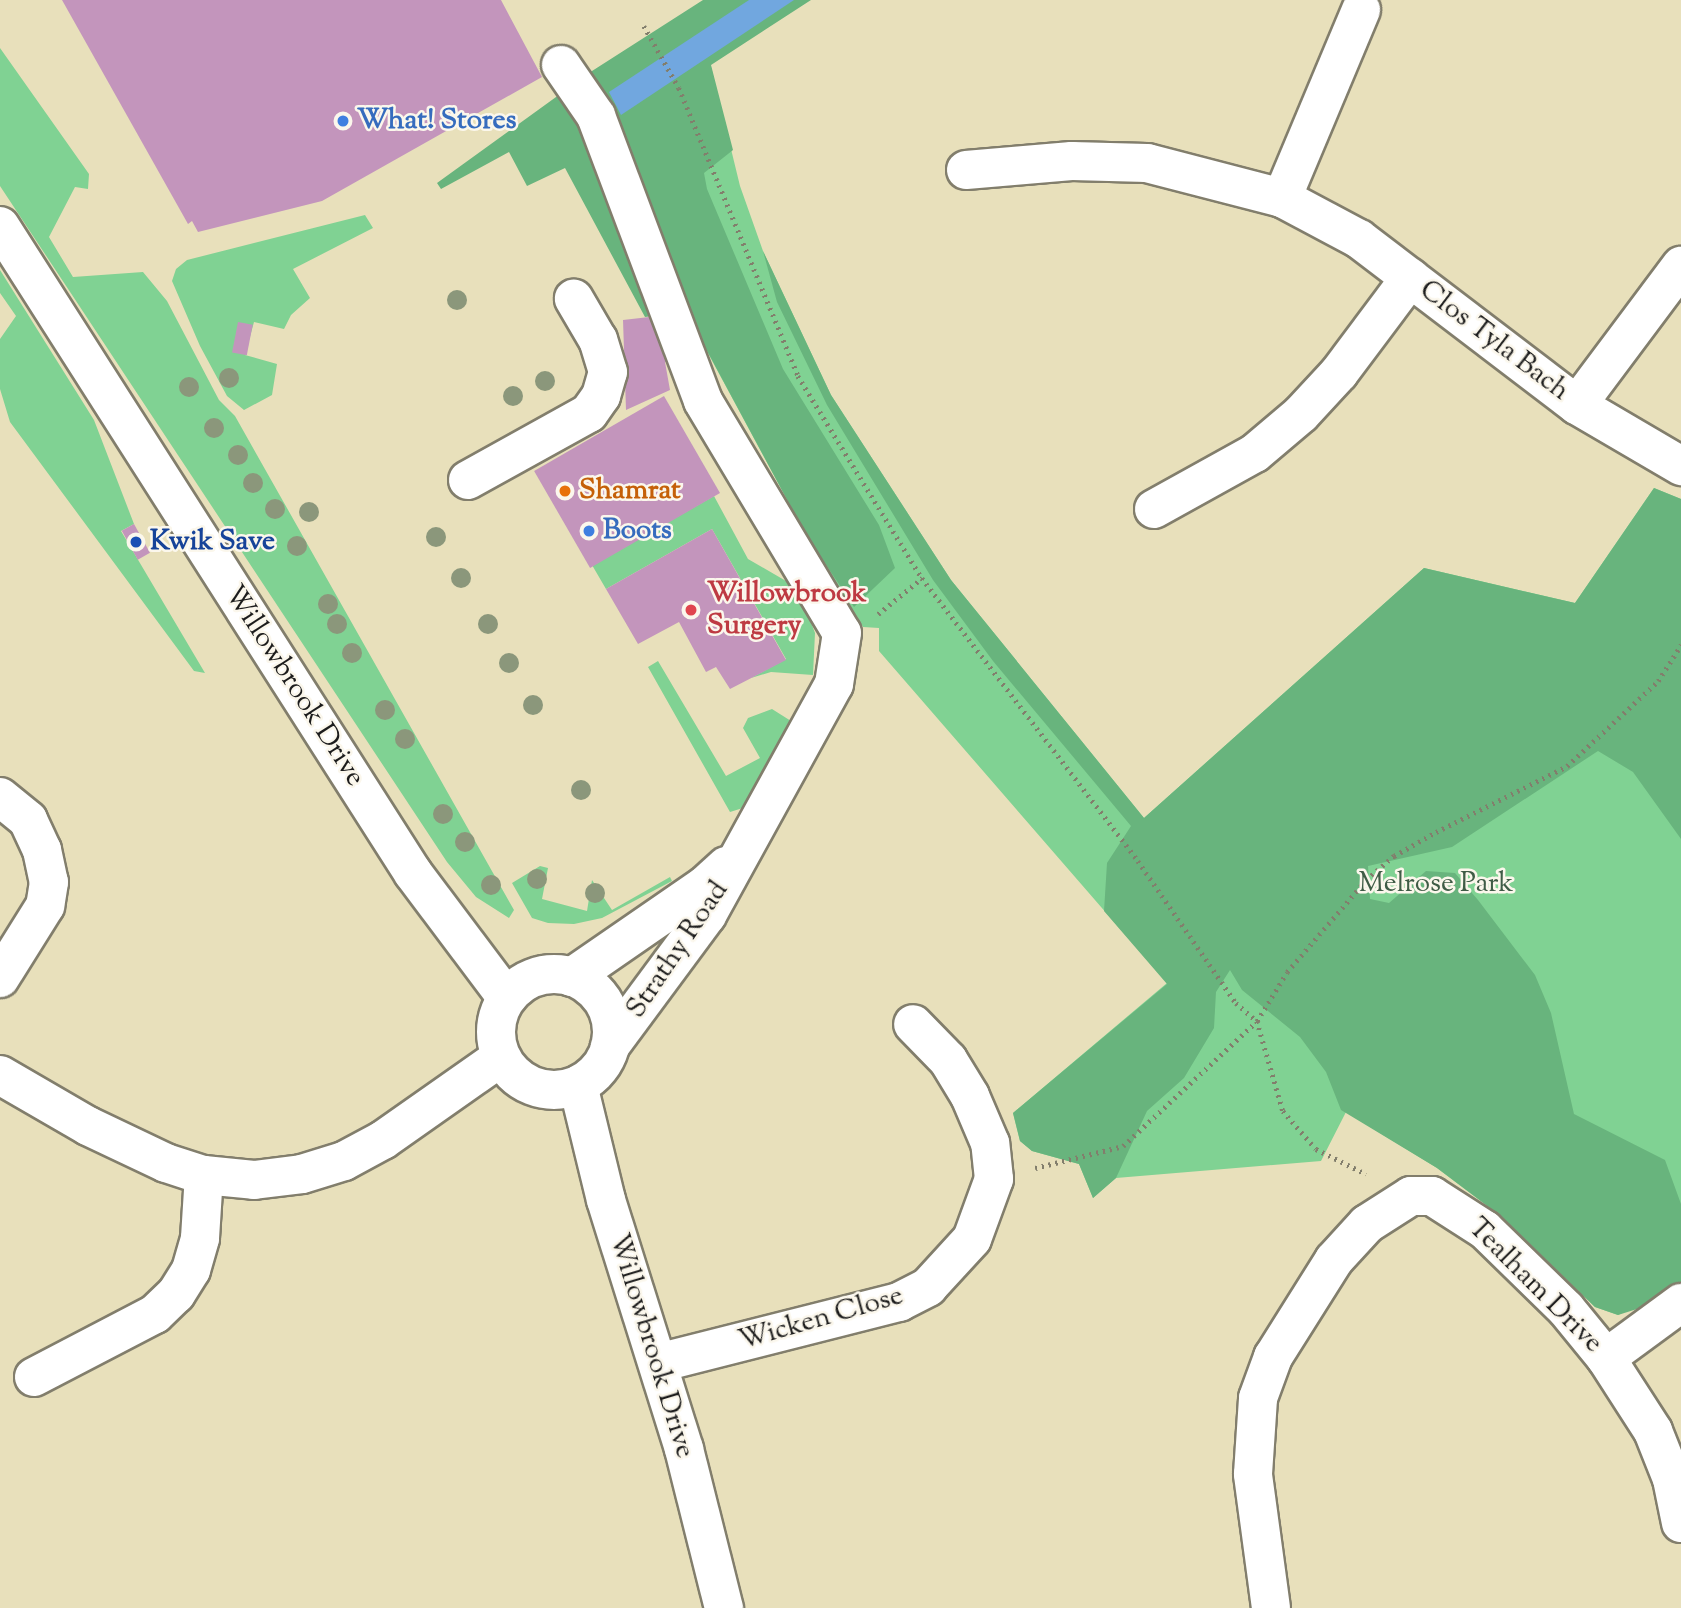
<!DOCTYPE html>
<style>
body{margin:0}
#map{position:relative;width:1681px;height:1608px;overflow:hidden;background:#e8e0bb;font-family:"Sorts Mill Goudy",serif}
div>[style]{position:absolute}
.green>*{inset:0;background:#80d293}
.forest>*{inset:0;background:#68b47d}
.water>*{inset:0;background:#71a7df}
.building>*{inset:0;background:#c395bc;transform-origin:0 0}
.path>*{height:4.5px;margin-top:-2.25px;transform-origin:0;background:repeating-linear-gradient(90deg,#827e6c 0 2px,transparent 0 7px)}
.roads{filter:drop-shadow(2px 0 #827e6c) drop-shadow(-2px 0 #827e6c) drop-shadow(0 2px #827e6c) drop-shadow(0 -2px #827e6c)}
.minor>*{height:38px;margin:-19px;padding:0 19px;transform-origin:19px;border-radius:19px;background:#fff}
.minor>.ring{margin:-19px;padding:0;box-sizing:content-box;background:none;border:38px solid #fff;border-radius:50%}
.trees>*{width:20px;height:20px;margin:-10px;border-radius:50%;background:#8b977b}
.dots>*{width:19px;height:19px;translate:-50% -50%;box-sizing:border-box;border:4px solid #fbf7ec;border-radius:50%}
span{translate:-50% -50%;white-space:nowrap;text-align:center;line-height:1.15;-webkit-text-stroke:5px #fbf7ec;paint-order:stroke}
.shop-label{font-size:28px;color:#366cbe;font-weight:700}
.left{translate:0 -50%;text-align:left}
.street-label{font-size:28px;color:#1c1c1c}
.food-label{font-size:28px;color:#c56008;font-weight:700}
.transit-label{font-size:28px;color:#164399;font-weight:700}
.health-label{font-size:28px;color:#be3a42;font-weight:700}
.park-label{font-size:28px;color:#3f5c46}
</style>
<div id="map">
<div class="green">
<i style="clip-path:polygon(696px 5px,740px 186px,763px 251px,831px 395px,951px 580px,1144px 818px,1424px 568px,1575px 603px,1654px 488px,1681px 499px,1681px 1285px,1618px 1315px,1595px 1307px,1502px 1217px,1437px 1168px,1346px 1112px,1321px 1161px,1116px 1178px,1093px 1198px,1079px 1164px,1032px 1151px,1020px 1141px,1013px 1113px,1167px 983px,879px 651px,879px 628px,863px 627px,805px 533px,682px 305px)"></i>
<i style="clip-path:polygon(0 48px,89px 174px,88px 189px,75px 187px,49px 237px,73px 277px,143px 272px,167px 301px,219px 400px,235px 416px,514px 910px,509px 918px,476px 897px,447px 862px,0 186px)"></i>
<i style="clip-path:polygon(365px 215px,373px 228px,293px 269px,310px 298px,291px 315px,284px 329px,254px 322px,245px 355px,277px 364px,272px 395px,244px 410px,227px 396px,200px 346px,172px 281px,176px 269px,187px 260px)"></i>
<i style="clip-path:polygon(0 270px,94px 420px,134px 524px,121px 531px,205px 673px,194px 671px,10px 422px,0 389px,0 339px,16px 316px,0 293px)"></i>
<i style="clip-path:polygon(714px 496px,748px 559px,798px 588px,815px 633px,813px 675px,771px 672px,751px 678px,786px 659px,712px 529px,606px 589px,592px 565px)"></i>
<i style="clip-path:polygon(658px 661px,726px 776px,760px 758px,743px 728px,748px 718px,772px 709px,791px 721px,746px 807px,730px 812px,648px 667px)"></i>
<i style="clip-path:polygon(540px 866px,548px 868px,542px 899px,587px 911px,592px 880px,612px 910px,670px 877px,672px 881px,602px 918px,574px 924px,548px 923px,532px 918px,512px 883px)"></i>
</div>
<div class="forest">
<i style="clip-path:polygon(703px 0,811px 0,711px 65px,733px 150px,704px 173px,707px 189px,783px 369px,879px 525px,895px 568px,854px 607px,805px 533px,683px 306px,676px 313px,645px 317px,565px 168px,527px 186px,509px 152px,441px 189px,437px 183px,592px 71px)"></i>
<i style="clip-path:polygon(763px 251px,831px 395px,951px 580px,1144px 818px,1424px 568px,1575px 603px,1654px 488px,1681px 499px,1681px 839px,1633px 772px,1598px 751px,1452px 847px,1368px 866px,1370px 899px,1389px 903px,1426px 871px,1455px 873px,1478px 900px,1535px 975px,1551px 1013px,1574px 1114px,1665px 1160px,1681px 1204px,1681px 1282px,1637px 1309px,1618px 1315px,1595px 1307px,1502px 1217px,1437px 1168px,1341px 1110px,1326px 1072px,1300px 1037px,1242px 990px,1230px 970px,1216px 992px,1214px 1028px,1184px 1078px,1147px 1111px,1116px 1178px,1093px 1198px,1079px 1164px,1032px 1151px,1020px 1141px,1013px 1113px,1167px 984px,1104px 911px,1107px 863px,1131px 826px,993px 661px,933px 580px,827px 405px,777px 302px)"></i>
</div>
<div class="water">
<i style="clip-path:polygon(749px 0,794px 0,621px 115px,609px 92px)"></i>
</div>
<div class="building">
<i style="clip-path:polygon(62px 0,501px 0,542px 77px,322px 201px,198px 232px,192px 221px,188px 224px)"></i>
<i style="clip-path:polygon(658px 316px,672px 359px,665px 362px,670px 390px,626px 410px,623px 320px)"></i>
<i style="left:238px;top:322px;width:15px;height:31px;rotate:11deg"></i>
<i style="left:664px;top:396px;width:112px;height:150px;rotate:60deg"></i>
<i style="left:134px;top:524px;width:33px;height:14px;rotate:61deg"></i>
<i style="clip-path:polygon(712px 529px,786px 660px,730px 689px,716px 667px,706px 672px,679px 622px,638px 644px,606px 589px)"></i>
</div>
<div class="path">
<i style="left:644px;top:26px;width:71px;rotate:60.6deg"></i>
<i style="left:679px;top:88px;width:312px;rotate:67.5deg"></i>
<i style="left:798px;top:376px;width:237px;rotate:58.5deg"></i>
<i style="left:922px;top:578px;width:356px;rotate:52.6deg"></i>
<i style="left:1138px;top:861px;width:173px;rotate:55.4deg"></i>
<i style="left:1236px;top:1003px;width:28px;rotate:41deg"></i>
<i style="left:1257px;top:1021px;width:94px;rotate:73.9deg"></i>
<i style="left:1283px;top:1111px;width:50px;rotate:49deg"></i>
<i style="left:1316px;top:1149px;width:56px;rotate:26.6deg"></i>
<i style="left:878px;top:614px;width:57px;rotate:-39.3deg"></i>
<i style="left:1035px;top:1168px;width:91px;rotate:-14deg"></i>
<i style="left:1123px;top:1146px;width:183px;rotate:-43deg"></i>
<i style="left:1257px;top:1021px;width:57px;rotate:-58.5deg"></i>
<i style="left:1287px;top:972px;width:121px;rotate:-49.3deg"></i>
<i style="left:1366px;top:880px;width:37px;rotate:-41deg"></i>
<i style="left:1394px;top:856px;width:48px;rotate:-29.7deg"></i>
<i style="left:1436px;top:832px;width:147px;rotate:-26.7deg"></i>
<i style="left:1567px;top:766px;width:125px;rotate:-43deg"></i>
<i style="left:1658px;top:681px;width:43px;rotate:-57.4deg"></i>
</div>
<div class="roads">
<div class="minor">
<i style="left:561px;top:65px;width:62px;rotate:55.5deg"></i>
<i style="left:596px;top:116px;width:304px;rotate:69.4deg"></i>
<i style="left:703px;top:401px;width:270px;rotate:59.1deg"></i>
<i style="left:842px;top:633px;width:52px;rotate:98.9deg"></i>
<i style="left:834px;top:684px;width:264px;rotate:118.8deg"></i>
<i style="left:707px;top:915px;width:163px;rotate:126.5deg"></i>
<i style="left:966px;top:170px;width:106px;rotate:-4.9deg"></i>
<i style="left:1072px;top:161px;width:75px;rotate:1.5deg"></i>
<i style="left:1147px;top:163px;width:139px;rotate:14.5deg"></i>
<i style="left:1282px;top:198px;width:87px;rotate:28deg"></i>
<i style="left:1359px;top:239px;width:274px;rotate:37.3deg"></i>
<i style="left:1577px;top:405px;width:121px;rotate:30.4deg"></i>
<i style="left:1282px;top:198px;width:204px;rotate:-67.2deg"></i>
<i style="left:0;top:226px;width:768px;rotate:57.45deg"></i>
<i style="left:413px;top:873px;width:156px;rotate:53.1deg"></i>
<i style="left:1577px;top:405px;width:174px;rotate:-53.2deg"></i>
<i style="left:468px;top:480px;width:138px;rotate:-29deg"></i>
<i style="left:589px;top:413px;width:21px;rotate:-55deg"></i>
<i style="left:601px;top:396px;width:25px;rotate:-74deg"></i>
<i style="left:608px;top:372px;width:34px;rotate:-107deg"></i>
<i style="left:598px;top:340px;width:48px;rotate:-120.3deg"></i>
<i style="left:1154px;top:509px;width:115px;rotate:-29deg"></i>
<i style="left:1255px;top:453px;width:60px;rotate:-40.3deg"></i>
<i style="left:1301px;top:414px;width:56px;rotate:-47.2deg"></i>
<i style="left:1339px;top:373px;width:119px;rotate:-53.2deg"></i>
<i style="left:0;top:797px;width:36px;rotate:39deg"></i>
<i style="left:28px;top:820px;width:33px;rotate:65deg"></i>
<i style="left:42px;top:850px;width:33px;rotate:78deg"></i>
<i style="left:49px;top:882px;width:24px;rotate:99deg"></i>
<i style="left:45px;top:906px;width:85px;rotate:122deg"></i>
<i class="ring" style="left:496px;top:974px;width:78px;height:78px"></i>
<i style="left:572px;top:977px;width:160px;rotate:-34.6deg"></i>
<i style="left:704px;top:886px;width:30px;rotate:-42deg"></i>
<i style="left:0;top:1075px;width:102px;rotate:30.1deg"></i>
<i style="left:88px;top:1126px;width:86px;rotate:25.4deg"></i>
<i style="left:166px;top:1163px;width:40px;rotate:18deg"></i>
<i style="left:204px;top:1175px;width:50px;rotate:5.7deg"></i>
<i style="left:254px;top:1180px;width:48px;rotate:-7.1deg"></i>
<i style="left:302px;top:1174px;width:44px;rotate:-17.2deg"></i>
<i style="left:344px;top:1161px;width:44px;rotate:-28.3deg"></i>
<i style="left:383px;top:1140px;width:144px;rotate:-35.1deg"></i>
<i style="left:578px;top:1085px;width:118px;rotate:76.3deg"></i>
<i style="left:606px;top:1200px;width:261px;rotate:72.6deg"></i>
<i style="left:684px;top:1449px;width:164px;rotate:75.9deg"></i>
<i style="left:1606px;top:1358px;width:93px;rotate:-36.3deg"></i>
<i style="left:658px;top:1363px;width:249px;rotate:-14.2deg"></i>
<i style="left:899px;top:1302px;width:33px;rotate:-27deg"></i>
<i style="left:928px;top:1287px;width:65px;rotate:-47.5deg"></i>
<i style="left:972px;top:1239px;width:64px;rotate:-69.9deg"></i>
<i style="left:994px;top:1179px;width:36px;rotate:-96deg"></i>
<i style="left:990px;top:1143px;width:51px;rotate:-113.1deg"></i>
<i style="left:970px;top:1096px;width:42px;rotate:-121.4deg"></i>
<i style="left:948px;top:1060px;width:50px;rotate:-134.2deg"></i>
<i style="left:34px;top:1377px;width:136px;rotate:-27.5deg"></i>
<i style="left:155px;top:1314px;width:29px;rotate:-44deg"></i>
<i style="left:176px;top:1294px;width:28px;rotate:-58deg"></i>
<i style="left:191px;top:1270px;width:33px;rotate:-74deg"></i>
<i style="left:200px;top:1238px;width:63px;rotate:-86.4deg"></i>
<i style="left:1271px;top:1608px;width:135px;rotate:-97.7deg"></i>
<i style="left:1253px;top:1474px;width:76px;rotate:-86.2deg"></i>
<i style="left:1258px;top:1398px;width:44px;rotate:-69.9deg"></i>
<i style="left:1273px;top:1357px;width:115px;rotate:-57.8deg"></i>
<i style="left:1334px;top:1260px;width:49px;rotate:-47.5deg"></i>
<i style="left:1367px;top:1224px;width:52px;rotate:-32.5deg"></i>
<i style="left:1411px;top:1196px;width:21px"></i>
<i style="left:1432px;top:1196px;width:63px;rotate:32.7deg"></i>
<i style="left:1485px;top:1230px;width:113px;rotate:44.3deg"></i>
<i style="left:1566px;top:1309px;width:63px;rotate:50.8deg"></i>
<i style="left:1606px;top:1358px;width:87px;rotate:57.2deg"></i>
<i style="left:1653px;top:1431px;width:52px;rotate:68.4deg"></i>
<i style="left:1672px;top:1479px;width:45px;rotate:78.4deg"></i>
</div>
</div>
<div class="trees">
<i style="left:457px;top:300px"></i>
<i style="left:229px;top:378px"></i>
<i style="left:545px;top:381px"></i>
<i style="left:189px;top:387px"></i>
<i style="left:513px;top:396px"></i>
<i style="left:214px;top:428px"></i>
<i style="left:238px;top:455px"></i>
<i style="left:253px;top:483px"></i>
<i style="left:275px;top:509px"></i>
<i style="left:309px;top:512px"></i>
<i style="left:436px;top:537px"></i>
<i style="left:297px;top:546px"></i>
<i style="left:461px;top:578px"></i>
<i style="left:328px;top:604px"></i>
<i style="left:337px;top:624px"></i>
<i style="left:488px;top:624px"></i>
<i style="left:352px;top:653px"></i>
<i style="left:509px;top:663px"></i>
<i style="left:533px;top:705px"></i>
<i style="left:385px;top:710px"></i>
<i style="left:405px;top:739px"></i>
<i style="left:581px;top:790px"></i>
<i style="left:443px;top:814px"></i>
<i style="left:465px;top:842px"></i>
<i style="left:537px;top:879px"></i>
<i style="left:491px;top:885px"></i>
<i style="left:595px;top:893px"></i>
</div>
<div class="dots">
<i style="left:343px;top:121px;background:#3f7fe0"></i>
<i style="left:565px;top:491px;background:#e8710a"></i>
<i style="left:589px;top:531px;background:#3f7fe0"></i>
<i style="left:136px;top:542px;background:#1a4fb4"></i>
<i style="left:691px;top:610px;background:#e0444e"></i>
</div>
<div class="shop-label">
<span class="left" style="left:357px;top:121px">What! Stores</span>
<span class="left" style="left:603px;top:531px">Boots</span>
</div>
<div class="street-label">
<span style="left:1494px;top:341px;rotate:37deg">Clos Tyla Bach</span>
<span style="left:294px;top:686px;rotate:57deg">Willowbrook Drive</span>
<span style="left:678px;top:950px;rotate:-56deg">Strathy Road</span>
<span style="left:1535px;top:1286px;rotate:45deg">Tealham Drive</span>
<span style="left:821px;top:1319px;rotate:-16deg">Wicken Close</span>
<span style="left:651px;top:1346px;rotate:73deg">Willowbrook Drive</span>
</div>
<div class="food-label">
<span class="left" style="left:579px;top:491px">Shamrat</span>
</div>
<div class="transit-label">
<span class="left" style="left:150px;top:542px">Kwik Save</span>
</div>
<div class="health-label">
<span class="left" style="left:707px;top:610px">Willowbrook<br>Surgery</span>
</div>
<div class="park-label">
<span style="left:1436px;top:884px">Melrose Park</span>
</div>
</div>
